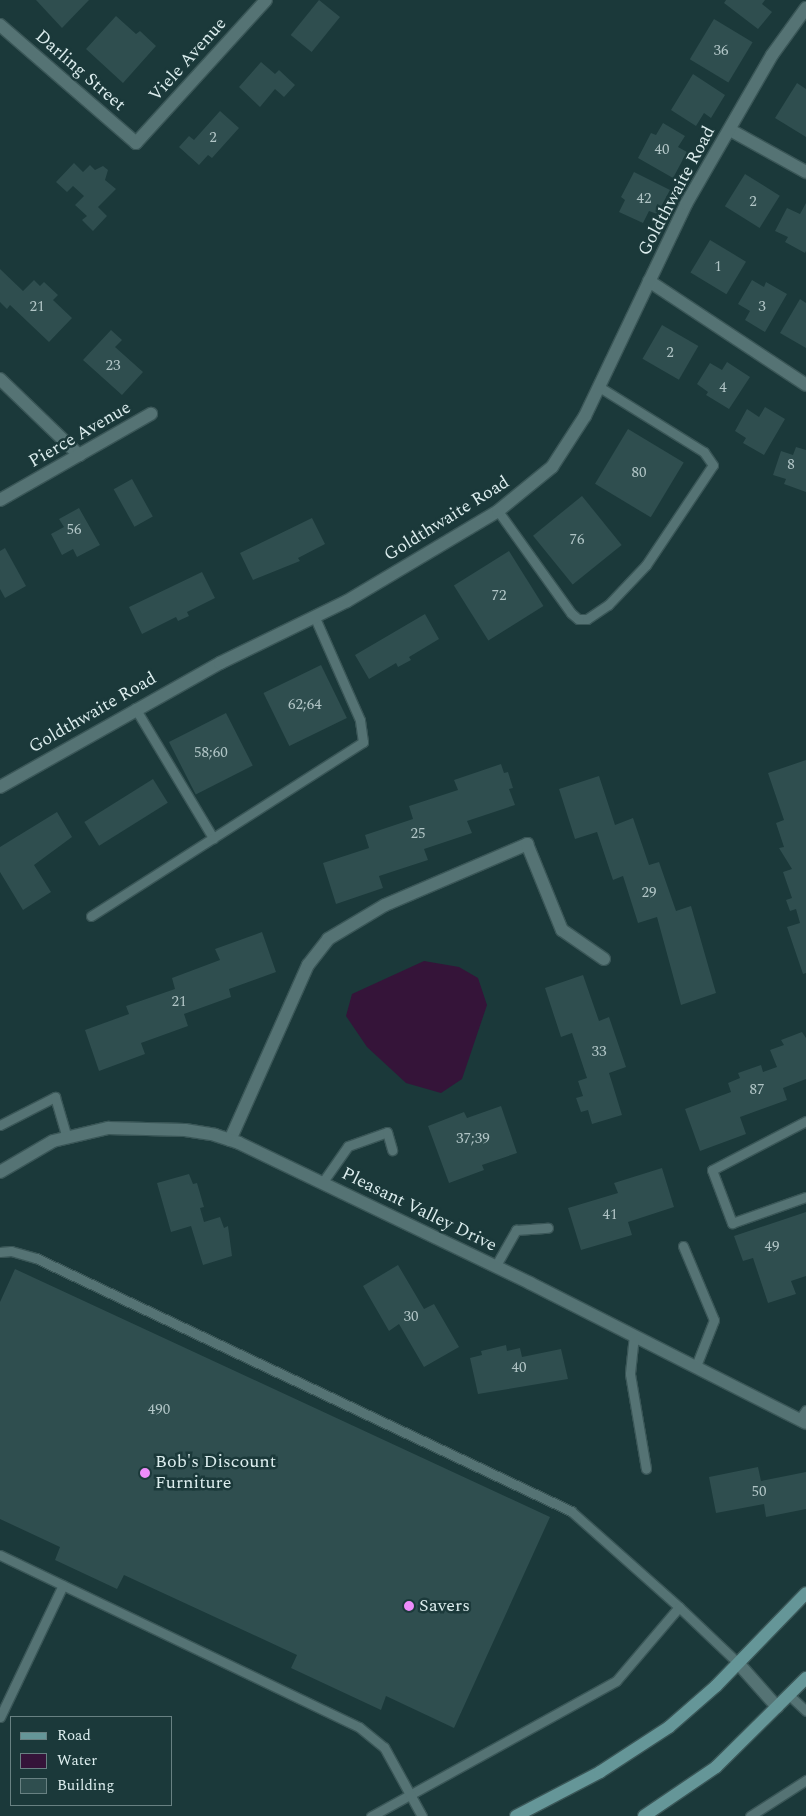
<!DOCTYPE html>
<style>
body{margin:0}
#map{position:relative;width:806px;height:1816px;overflow:hidden;background:#1b393a;font-family:Spectral,serif}
div>[style]{position:absolute}
.water>*{inset:0;background:#351439}
.building>*{inset:0;background:#2f4e4f;transform-origin:0 0}
.roads{filter:drop-shadow(1px 0 #3a5657) drop-shadow(-1px 0 #3a5657) drop-shadow(0 1px #3a5657) drop-shadow(0 -1px #3a5657)}
.lane>*{height:9px;margin:-4.5px;padding:0 4.5px;transform-origin:4.5px;border-radius:4.5px;background:#557374}
.street>*{height:12px;margin:-6px;padding:0 6px;transform-origin:6px;border-radius:6px;background:#557374}
.secondary>*{height:12px;margin:-6px;padding:0 6px;transform-origin:6px;border-radius:6px;background:#659698}
.dots>*{width:14px;height:14px;translate:-50% -50%;box-sizing:border-box;border:2px solid #1b393a;border-radius:50%}
span{translate:-50% -50%;white-space:nowrap;text-align:center;line-height:1.15;-webkit-text-stroke:5px #1b393a;paint-order:stroke}
.number-label{font-size:15px;color:#b1c5c6}
.number-label span{-webkit-text-stroke-width:0}
.street-label{font-size:18px;color:#dcedee}
.poi-label{font-size:18px;color:#dcedee}
.left{translate:0 -50%;text-align:left}
.legend{position:absolute;left:10px;top:1716px;width:162px;height:90px;box-sizing:border-box;background:#1b393a;border:1px solid #688182;margin:0;padding:6px 9px;list-style:none;font-size:15px;color:#dcedee}
.legend li{display:flex;align-items:center;gap:10px;height:25px}
.legend b{width:25px;border:1px solid #688182}
</style>
<div id="map">
<div class="water">
<i style="clip-path:polygon(424px 961px,459px 967px,478px 978px,487px 1005px,462px 1079px,441px 1093px,406px 1083px,367px 1047px,346px 1016px,352px 994px)"></i>
</div>
<div class="building">
<i style="clip-path:polygon(36px 0,89px 0,62px 28px)"></i>
<i style="left:319px;top:0;width:27px;height:45px;rotate:39deg"></i>
<i style="clip-path:polygon(726px 0,765px 0,762px 4px,772px 12px,758px 29px,724px 3px)"></i>
<i style="clip-path:polygon(116px 16px,136px 34px,140px 31px,156px 46px,123px 83px,86px 49px)"></i>
<i style="left:714px;top:19px;width:45px;height:47px;rotate:31deg"></i>
<i style="clip-path:polygon(261px 62px,275px 74px,279px 70px,295px 85px,284px 97px,275px 89px,260px 107px,239px 87px)"></i>
<i style="clip-path:polygon(693px 74px,725px 95px,711px 118px,704px 113px,696px 126px,671px 110px)"></i>
<i style="clip-path:polygon(797px 83px,806px 89px,806px 137px,775px 118px)"></i>
<i style="clip-path:polygon(220px 111px,239px 128px,212px 158px,208px 155px,199px 165px,179px 147px,189px 136px,194px 140px)"></i>
<i style="clip-path:polygon(663px 123px,685px 136px,678px 147px,687px 152px,673px 178px,638px 158px,651px 133px,656px 135px)"></i>
<i style="clip-path:polygon(74px 163px,83px 172px,90px 165px,95px 170px,103px 166px,108px 170px,105px 180px,116px 189px,98px 207px,107px 216px,93px 231px,82px 220px,87px 216px,75px 205px,84px 196px,73px 186px,67px 192px,56px 182px)"></i>
<i style="clip-path:polygon(634px 172px,670px 190px,657px 214px,649px 211px,643px 223px,619px 212px,625px 200px,621px 197px)"></i>
<i style="left:745px;top:174px;width:41px;height:38px;rotate:32deg"></i>
<i style="clip-path:polygon(806px 203px,806px 251px,805px 253px,785px 242px,788px 237px,775px 231px,787px 208px,800px 214px)"></i>
<i style="left:710px;top:240px;width:42px;height:38px;rotate:31deg"></i>
<i style="clip-path:polygon(0 269px,23px 291px,34px 280px,40px 286px,44px 282px,58px 295px,53px 300px,72px 318px,49px 342px,10px 305px,7px 309px,0 302px)"></i>
<i style="clip-path:polygon(752px 280px,764px 287px,766px 282px,787px 294px,765px 332px,745px 320px,750px 311px,738px 304px)"></i>
<i style="clip-path:polygon(800px 299px,806px 303px,806px 348px,780px 333px)"></i>
<i style="left:662px;top:325px;width:42px;height:39px;rotate:30deg"></i>
<i style="clip-path:polygon(111px 330px,122px 340px,115px 347px,143px 372px,122px 395px,83px 360px)"></i>
<i style="clip-path:polygon(727px 362px,750px 377px,729px 409px,706px 395px,708px 392px,697px 384px,710px 363px,722px 370px)"></i>
<i style="clip-path:polygon(765px 407px,785px 419px,764px 455px,743px 443px,746px 438px,735px 431px,747px 409px,759px 417px)"></i>
<i style="left:628px;top:429px;width:65px;height:64px;rotate:31deg"></i>
<i style="clip-path:polygon(796px 447px,806px 450px,806px 492px,784px 484px,786px 479px,773px 475px,781px 451px,793px 455px)"></i>
<i style="left:132px;top:479px;width:43px;height:21px;rotate:61deg"></i>
<i style="left:582px;top:496px;width:63px;height:63px;rotate:51deg"></i>
<i style="clip-path:polygon(79px 508px,100px 545px,77px 557px,73px 549px,62px 555px,51px 534px,64px 527px,59px 519px)"></i>
<i style="clip-path:polygon(312px 518px,325px 544px,298px 558px,300px 561px,253px 580px,240px 553px)"></i>
<i style="clip-path:polygon(5px 548px,26px 586px,5px 598px,0 589px,0 551px)"></i>
<i style="left:509px;top:551px;width:65px;height:65px;rotate:58deg"></i>
<i style="clip-path:polygon(202px 572px,215px 598px,187px 612px,189px 616px,178px 621px,176px 617px,142px 634px,129px 607px)"></i>
<i style="clip-path:polygon(425px 614px,439px 639px,409px 657px,411px 660px,398px 667px,396px 663px,369px 679px,355px 655px)"></i>
<i style="left:321px;top:665px;width:59px;height:64px;rotate:64deg"></i>
<i style="left:226px;top:713px;width:59px;height:64px;rotate:63deg"></i>
<i style="clip-path:polygon(806px 760px,806px 973px,803px 974px,787px 927px,800px 923px,796px 909px,790px 911px,786px 900px,792px 898px,783px 872px,792px 869px,779px 848px,784px 847px,776px 823px,784px 820px,768px 773px)"></i>
<i style="clip-path:polygon(501px 764px,504px 773px,508px 772px,513px 788px,509px 789px,515px 805px,467px 821px,472px 833px,424px 849px,428px 860px,379px 876px,383px 888px,336px 904px,323px 863px,369px 848px,365px 835px,413px 819px,409px 806px,458px 790px,454px 780px)"></i>
<i style="clip-path:polygon(599px 776px,615px 825px,633px 818px,649px 865px,659px 862px,676px 911px,691px 906px,716px 993px,681px 1005px,657px 917px,638px 923px,623px 876px,613px 880px,597px 832px,575px 839px,559px 789px)"></i>
<i style="left:153px;top:779px;width:28px;height:81px;rotate:58deg"></i>
<i style="clip-path:polygon(57px 812px,72px 837px,34px 865px,51px 892px,23px 910px,0 872px,0 847px)"></i>
<i style="clip-path:polygon(262px 932px,276px 972px,229px 989px,231px 997px,184px 1014px,188px 1026px,141px 1043px,145px 1054px,99px 1071px,85px 1030px,129px 1014px,126px 1006px,175px 989px,172px 978px,220px 960px,215px 949px)"></i>
<i style="clip-path:polygon(583px 975px,599px 1021px,609px 1017px,626px 1067px,609px 1073px,622px 1115px,592px 1124px,588px 1110px,581px 1112px,576px 1098px,583px 1096px,578px 1081px,587px 1078px,572px 1033px,561px 1037px,545px 988px)"></i>
<i style="clip-path:polygon(802px 1032px,806px 1038px,806px 1079px,783px 1088px,787px 1100px,740px 1117px,746px 1134px,700px 1151px,685px 1109px,731px 1092px,728px 1083px,740px 1078px,738px 1073px,761px 1065px,763px 1072px,777px 1067px,770px 1050px,784px 1045px,781px 1040px)"></i>
<i style="clip-path:polygon(501px 1106px,517px 1153px,482px 1165px,484px 1170px,449px 1183px,428px 1126px,464px 1112px,467px 1118px)"></i>
<i style="clip-path:polygon(662px 1168px,674px 1207px,628px 1222px,632px 1235px,581px 1250px,568px 1208px,618px 1193px,614px 1183px)"></i>
<i style="clip-path:polygon(189px 1174px,193px 1184px,197px 1183px,204px 1207px,200px 1208px,204px 1222px,220px 1217px,224px 1228px,228px 1226px,232px 1256px,203px 1265px,191px 1226px,171px 1232px,157px 1183px)"></i>
<i style="clip-path:polygon(806px 1212px,806px 1276px,791px 1281px,796px 1294px,768px 1303px,753px 1258px,743px 1261px,734px 1236px)"></i>
<i style="clip-path:polygon(398px 1265px,424px 1309px,434px 1304px,459px 1347px,424px 1367px,399px 1324px,389px 1331px,363px 1286px)"></i>
<i style="clip-path:polygon(15px 1269px,550px 1517px,454px 1728px,386px 1696px,381px 1710px,291px 1668px,297px 1655px,124px 1575px,117px 1589px,55px 1560px,60px 1547px,0 1519px,0 1302px)"></i>
<i style="clip-path:polygon(506px 1345px,507px 1351px,520px 1348px,522px 1357px,561px 1349px,568px 1379px,478px 1394px,470px 1358px,482px 1355px,481px 1351px)"></i>
<i style="clip-path:polygon(758px 1467px,761px 1481px,806px 1472px,806px 1509px,766px 1517px,764px 1504px,716px 1513px,709px 1477px)"></i>
</div>
<div class="roads">
<div class="lane">
<i style="left:498px;top:511px;width:125px;rotate:54.4deg"></i>
<i style="left:571px;top:613px;width:9px;rotate:41deg"></i>
<i style="left:578px;top:619px;width:9px"></i>
<i style="left:587px;top:619px;width:25px;rotate:-34deg"></i>
<i style="left:608px;top:605px;width:55px;rotate:-46.5deg"></i>
<i style="left:646px;top:565px;width:120px;rotate:-56.2deg"></i>
<i style="left:713px;top:465px;width:16px;rotate:-125deg"></i>
<i style="left:704px;top:452px;width:123px;rotate:-148.2deg"></i>
<i style="left:135px;top:708px;width:152px;rotate:59deg"></i>
<i style="left:91px;top:916px;width:323px;rotate:-32.6deg"></i>
<i style="left:363px;top:742px;width:22px;rotate:-98deg"></i>
<i style="left:360px;top:720px;width:111px;rotate:-113.8deg"></i>
<i style="left:806px;top:1121px;width:106px;rotate:152.5deg"></i>
<i style="left:712px;top:1170px;width:57px;rotate:69.3deg"></i>
<i style="left:732px;top:1223px;width:78px;rotate:-19.4deg"></i>
<i style="left:0;top:1125px;width:62px;rotate:-27deg"></i>
<i style="left:55px;top:1097px;width:43px;rotate:73.7deg"></i>
<i style="left:322px;top:1183px;width:45px;rotate:-54.9deg"></i>
<i style="left:348px;top:1146px;width:41px;rotate:-19.7deg"></i>
<i style="left:387px;top:1132px;width:19px;rotate:74deg"></i>
<i style="left:683px;top:1246px;width:80px;rotate:67.3deg"></i>
<i style="left:714px;top:1320px;width:49px;rotate:111.4deg"></i>
<i style="left:0;top:1252px;width:11px;rotate:-5deg"></i>
<i style="left:11px;top:1251px;width:26px;rotate:16deg"></i>
<i style="left:36px;top:1258px;width:592px;rotate:25.31deg"></i>
<i style="left:571px;top:1511px;width:144px;rotate:41.6deg"></i>
<i style="left:679px;top:1607px;width:97px;rotate:130.4deg"></i>
<i style="left:616px;top:1681px;width:280px;rotate:151.1deg"></i>
<i style="left:495px;top:1267px;width:43px;rotate:-60.4deg"></i>
<i style="left:516px;top:1230px;width:32px;rotate:-4deg"></i>
<i style="left:634px;top:1335px;width:39px;rotate:96deg"></i>
<i style="left:630px;top:1374px;width:96px;rotate:80.4deg"></i>
<i style="left:799px;top:1420px;width:12px;rotate:-55deg"></i>
<i style="left:0;top:1555px;width:398px;rotate:25.6deg"></i>
<i style="left:359px;top:1727px;width:32px;rotate:39deg"></i>
<i style="left:384px;top:1747px;width:79px;rotate:61.2deg"></i>
<i style="left:679px;top:1607px;width:81px;rotate:43.5deg"></i>
<i style="left:789px;top:1695px;width:23px;rotate:43deg"></i>
<i style="left:0;top:1717px;width:146px;rotate:-64.5deg"></i>
<i style="left:750px;top:1816px;width:67px;rotate:-32.7deg"></i>
</div>
<div class="street">
<i style="left:0;top:25px;width:180px;rotate:40.9deg"></i>
<i style="left:136px;top:143px;width:193px;rotate:-47.7deg"></i>
<i style="left:730px;top:130px;width:87px;rotate:28.9deg"></i>
<i style="left:649px;top:281px;width:188px;rotate:33.5deg"></i>
<i style="left:0;top:379px;width:110px;rotate:43.9deg"></i>
<i style="left:0;top:500px;width:174px;rotate:-29.7deg"></i>
<i style="left:0;top:787px;width:253px;rotate:-29.4deg"></i>
<i style="left:220px;top:663px;width:141px;rotate:-26deg"></i>
<i style="left:347px;top:601px;width:176px;rotate:-30.8deg"></i>
<i style="left:498px;top:511px;width:70px;rotate:-39.2deg"></i>
<i style="left:552px;top:467px;width:61px;rotate:-57.1deg"></i>
<i style="left:585px;top:416px;width:235px;rotate:-64.5deg"></i>
<i style="left:686px;top:204px;width:172px;rotate:-60deg"></i>
<i style="left:772px;top:55px;width:58px;rotate:-54.1deg"></i>
<i style="left:230px;top:1140px;width:192px;rotate:-66deg"></i>
<i style="left:308px;top:965px;width:33px;rotate:-52deg"></i>
<i style="left:328px;top:939px;width:66px;rotate:-30.8deg"></i>
<i style="left:385px;top:905px;width:155px;rotate:-23.2deg"></i>
<i style="left:527px;top:844px;width:93px;rotate:67.9deg"></i>
<i style="left:562px;top:930px;width:51px;rotate:34.6deg"></i>
<i style="left:0;top:1172px;width:61px;rotate:-30.3deg"></i>
<i style="left:53px;top:1141px;width:57px;rotate:-13.3deg"></i>
<i style="left:108px;top:1128px;width:77px;rotate:1.5deg"></i>
<i style="left:185px;top:1130px;width:30px;rotate:9deg"></i>
<i style="left:215px;top:1135px;width:25px;rotate:18deg"></i>
<i style="left:239px;top:1143px;width:323px;rotate:25.7deg"></i>
<i style="left:530px;top:1283px;width:309px;rotate:26.9deg"></i>
<i style="left:738px;top:1663px;width:59px;rotate:48.4deg"></i>
</div>
<div class="secondary">
<i style="left:516px;top:1816px;width:95px;rotate:-27.6deg"></i>
<i style="left:600px;top:1772px;width:82px;rotate:-33.1deg"></i>
<i style="left:669px;top:1727px;width:62px;rotate:-41.1deg"></i>
<i style="left:716px;top:1686px;width:129px;rotate:-45.9deg"></i>
<i style="left:644px;top:1816px;width:87px;rotate:-34.2deg"></i>
<i style="left:716px;top:1767px;width:127px;rotate:-44.7deg"></i>
</div>
</div>
<div class="dots">
<i style="left:145px;top:1473px;background:#ed8cfa"></i>
<i style="left:409px;top:1606px;background:#ed8cfa"></i>
</div>
<div class="number-label">
<span style="left:721px;top:51px">36</span>
<span style="left:213px;top:138px">2</span>
<span style="left:662px;top:150px">40</span>
<span style="left:644px;top:199px">42</span>
<span style="left:753px;top:202px">2</span>
<span style="left:718px;top:267px">1</span>
<span style="left:37px;top:307px">21</span>
<span style="left:762px;top:307px">3</span>
<span style="left:670px;top:353px">2</span>
<span style="left:113px;top:366px">23</span>
<span style="left:723px;top:388px">4</span>
<span style="left:791px;top:465px">8</span>
<span style="left:639px;top:473px">80</span>
<span style="left:74px;top:530px">56</span>
<span style="left:577px;top:540px">76</span>
<span style="left:499px;top:596px">72</span>
<span style="left:305px;top:705px">62;64</span>
<span style="left:211px;top:753px">58;60</span>
<span style="left:418px;top:834px">25</span>
<span style="left:649px;top:893px">29</span>
<span style="left:179px;top:1002px">21</span>
<span style="left:599px;top:1052px">33</span>
<span style="left:757px;top:1090px">87</span>
<span style="left:473px;top:1139px">37;39</span>
<span style="left:610px;top:1215px">41</span>
<span style="left:772px;top:1247px">49</span>
<span style="left:411px;top:1317px">30</span>
<span style="left:519px;top:1368px">40</span>
<span style="left:159px;top:1410px">490</span>
<span style="left:759px;top:1492px">50</span>
</div>
<div class="street-label">
<span style="left:188px;top:60px;rotate:-48deg">Viele Avenue</span>
<span style="left:80px;top:71px;rotate:41deg">Darling Street</span>
<span style="left:677px;top:191px;rotate:-62deg">Goldthwaite Road</span>
<span style="left:80px;top:435px;rotate:-30deg">Pierce Avenue</span>
<span style="left:447px;top:519px;rotate:-32deg">Goldthwaite Road</span>
<span style="left:93px;top:713px;rotate:-30deg">Goldthwaite Road</span>
<span style="left:419px;top:1210px;rotate:26deg">Pleasant Valley Drive</span>
</div>
<div class="poi-label">
<span class="left" style="left:155px;top:1473px">Bob's Discount<br>Furniture</span>
<span class="left" style="left:419px;top:1606px">Savers</span>
</div>
<ul class="legend">
<li><b style="height:6px;background:#659698"></b>Road</li>
<li><b style="height:14px;background:#351439"></b>Water</li>
<li><b style="height:14px;background:#2f4e4f"></b>Building</li>
</ul>
</div>
